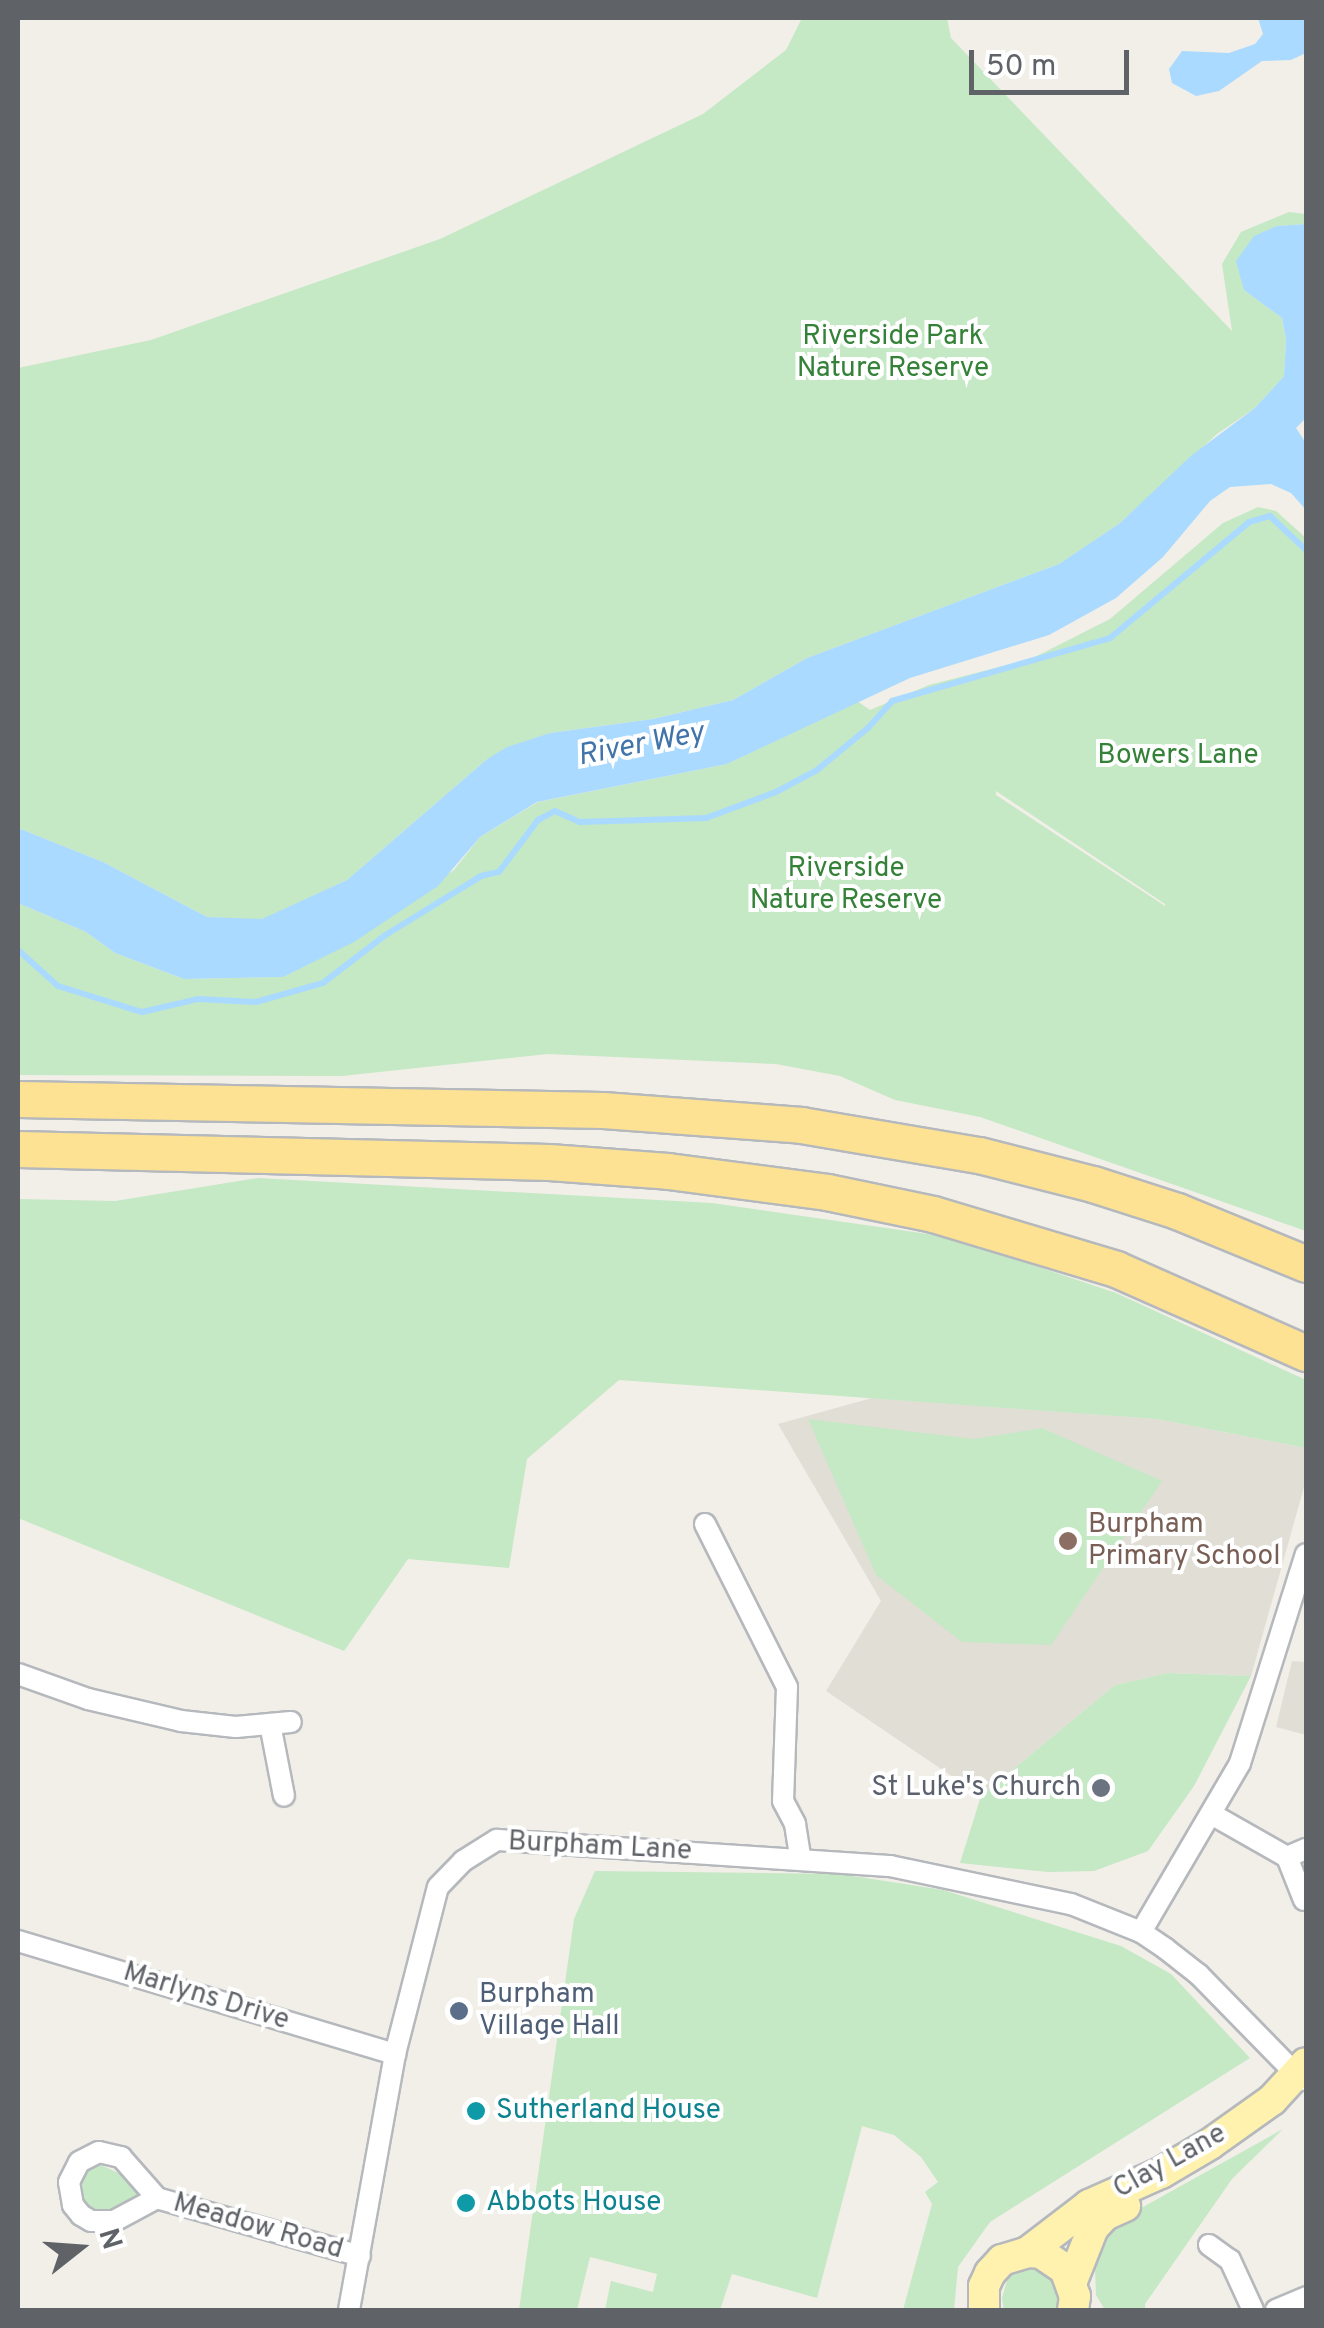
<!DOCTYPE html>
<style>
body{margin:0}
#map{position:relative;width:1324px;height:2328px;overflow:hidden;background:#f1efe8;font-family:Overpass,sans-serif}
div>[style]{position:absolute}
.education>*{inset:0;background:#e1ded6}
.green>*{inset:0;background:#c5e8c5}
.water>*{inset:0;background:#aadaff}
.stream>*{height:6px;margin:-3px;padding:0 3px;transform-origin:3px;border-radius:3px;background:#aadaff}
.roads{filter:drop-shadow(2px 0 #b5b8bc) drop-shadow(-2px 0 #b5b8bc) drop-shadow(0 2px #b5b8bc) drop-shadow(0 -2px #b5b8bc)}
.street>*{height:20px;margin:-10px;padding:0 10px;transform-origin:10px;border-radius:10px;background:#fff}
.primary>*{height:30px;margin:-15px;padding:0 15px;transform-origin:15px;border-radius:15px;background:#fff2af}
.highway>*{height:35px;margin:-17.5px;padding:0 17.5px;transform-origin:17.5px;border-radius:17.5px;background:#fde293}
.dots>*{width:28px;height:28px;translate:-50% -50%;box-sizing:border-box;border:5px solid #fff;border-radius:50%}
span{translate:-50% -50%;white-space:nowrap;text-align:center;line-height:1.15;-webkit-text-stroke:8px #fff;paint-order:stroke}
.park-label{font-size:28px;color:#348238}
.education-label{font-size:28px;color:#785e54}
.left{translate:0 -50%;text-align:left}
.worship-label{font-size:28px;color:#5b616d}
.right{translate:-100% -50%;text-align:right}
.street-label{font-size:28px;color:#5f6368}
.service-label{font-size:28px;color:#4e5e75}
.culture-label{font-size:28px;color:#0d838f}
.water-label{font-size:30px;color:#4174aa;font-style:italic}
.frame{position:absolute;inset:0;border:20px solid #5f6368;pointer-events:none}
.north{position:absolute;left:30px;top:2198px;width:100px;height:100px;-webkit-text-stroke:8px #fff;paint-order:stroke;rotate:73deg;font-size:28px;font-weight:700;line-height:40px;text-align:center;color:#5f6368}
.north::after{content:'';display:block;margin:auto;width:35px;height:45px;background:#5f6368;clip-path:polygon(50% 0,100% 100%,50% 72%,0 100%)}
.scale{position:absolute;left:969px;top:50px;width:160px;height:45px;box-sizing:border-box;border:5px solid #5f6368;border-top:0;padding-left:12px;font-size:30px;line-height:35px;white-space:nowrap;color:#5f6368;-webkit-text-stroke:8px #fff;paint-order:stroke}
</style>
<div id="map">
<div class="education">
<i style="clip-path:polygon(872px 1398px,1157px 1419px,1306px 1448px,1306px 1480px,1251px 1676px,1168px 1673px,1115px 1685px,981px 1796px,826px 1691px,881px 1601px,778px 1424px)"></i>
<i style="clip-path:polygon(1292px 1661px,1306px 1662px,1306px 1735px,1276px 1727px)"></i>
</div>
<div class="green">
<i style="clip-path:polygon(802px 18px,947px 18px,951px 38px,1232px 331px,1222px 264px,1241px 232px,1289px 212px,1306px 214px,1306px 224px,1277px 226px,1244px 290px,1282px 318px,1286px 339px,1284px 376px,1255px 408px,1217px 434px,1120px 523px,1059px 564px,807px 658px,733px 700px,653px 719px,550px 733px,486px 760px,347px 880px,262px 920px,207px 917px,103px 862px,18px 828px,18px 368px,151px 340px,440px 239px,703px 114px,786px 50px)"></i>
<i style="clip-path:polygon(evenodd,1258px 507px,1276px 511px,1306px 538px,1306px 1231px,980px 1117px,895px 1100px,840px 1076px,776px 1064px,548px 1054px,342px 1076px,18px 1075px,18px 903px,86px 932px,115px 953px,184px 979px,283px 977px,454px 870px,480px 837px,538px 802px,727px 764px,857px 701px,870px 710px,929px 685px,1031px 659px,1110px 619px,1223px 523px,1258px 507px,996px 791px,1165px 904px,1165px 906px,996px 795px,996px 791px)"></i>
<i style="clip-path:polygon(258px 1178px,712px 1203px,949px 1237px,1116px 1293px,1306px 1380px,1306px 1448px,1157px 1419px,619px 1380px,527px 1459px,509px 1568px,408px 1559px,344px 1651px,18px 1518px,18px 1199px,115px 1201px)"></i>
<i style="clip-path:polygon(808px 1419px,974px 1439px,1042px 1428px,1162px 1481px,1051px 1645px,962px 1642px,876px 1575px)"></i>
<i style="clip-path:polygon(1168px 1673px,1251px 1676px,1194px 1786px,1148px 1851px,1094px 1871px,1048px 1872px,960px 1863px,981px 1796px,1115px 1685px)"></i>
<i style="clip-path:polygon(595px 1871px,840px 1874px,943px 1890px,1121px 1946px,1171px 1974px,1250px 2058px,990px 2222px,958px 2267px,954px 2310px,903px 2310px,932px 2204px,925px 2192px,938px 2182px,921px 2157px,894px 2135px,862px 2126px,817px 2298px,732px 2274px,720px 2310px,605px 2310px,611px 2281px,653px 2292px,657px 2274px,590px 2257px,577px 2310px,519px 2310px,574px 1919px)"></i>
<i style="clip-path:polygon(1283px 2129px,1232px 2179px,1145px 2304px,1145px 2310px,1105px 2310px,1096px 2295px,1095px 2268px,1104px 2235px,1134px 2212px)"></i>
<i style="clip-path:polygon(96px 2163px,123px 2175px,141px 2196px,112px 2211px,90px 2210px,77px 2190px,82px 2171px)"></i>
<i style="clip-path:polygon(1038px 2265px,1057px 2276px,1062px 2310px,1004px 2310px,1002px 2298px,1008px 2277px,1017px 2270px)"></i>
</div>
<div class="water">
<i style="clip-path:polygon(1258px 18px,1306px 18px,1306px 53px,1291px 60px,1262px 61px,1219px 91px,1196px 96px,1172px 83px,1169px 69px,1182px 51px,1229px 53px,1255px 44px,1263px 34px)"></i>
<i style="clip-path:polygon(1306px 224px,1306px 418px,1296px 428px,1306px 443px,1306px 510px,1291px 493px,1271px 484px,1230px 487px,1210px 501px,1163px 557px,1116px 598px,1049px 635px,910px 678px,727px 764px,537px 802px,480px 837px,438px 886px,354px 942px,283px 977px,184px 979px,115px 953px,86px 932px,18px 903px,18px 828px,103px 862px,207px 917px,262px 919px,347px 880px,486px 760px,507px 747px,550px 733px,653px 719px,733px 700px,807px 658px,1059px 564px,1120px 523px,1192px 455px,1255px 408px,1284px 376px,1286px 339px,1282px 318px,1244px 290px,1236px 261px,1254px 236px,1277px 226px)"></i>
</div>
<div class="stream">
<i style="left:18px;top:950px;width:54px;rotate:42deg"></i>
<i style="left:58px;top:986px;width:88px;rotate:17.2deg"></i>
<i style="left:142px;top:1012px;width:57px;rotate:-13.1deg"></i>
<i style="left:198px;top:999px;width:58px;rotate:3deg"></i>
<i style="left:256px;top:1002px;width:70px;rotate:-15.8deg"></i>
<i style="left:323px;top:983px;width:77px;rotate:-37.6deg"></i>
<i style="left:384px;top:936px;width:114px;rotate:-31.7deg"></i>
<i style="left:481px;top:876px;width:18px;rotate:-13deg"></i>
<i style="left:499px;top:872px;width:65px;rotate:-53.1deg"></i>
<i style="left:538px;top:820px;width:19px;rotate:-28deg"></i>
<i style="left:555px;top:811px;width:27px;rotate:24deg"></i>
<i style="left:580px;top:822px;width:126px;rotate:-1.8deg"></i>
<i style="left:706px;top:818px;width:75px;rotate:-20.4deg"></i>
<i style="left:776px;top:792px;width:47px;rotate:-28.2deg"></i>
<i style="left:817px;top:770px;width:66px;rotate:-39.5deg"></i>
<i style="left:868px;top:728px;width:36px;rotate:-48deg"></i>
<i style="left:892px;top:701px;width:227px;rotate:-16.1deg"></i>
<i style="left:1110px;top:638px;width:181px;rotate:-39.8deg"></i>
<i style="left:1249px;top:522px;width:22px;rotate:-16deg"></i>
<i style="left:1270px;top:516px;width:50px;rotate:43.4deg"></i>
</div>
<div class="roads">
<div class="street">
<i style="left:705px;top:1524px;width:182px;rotate:63.3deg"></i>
<i style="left:787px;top:1687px;width:114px;rotate:92deg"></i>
<i style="left:783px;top:1801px;width:26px;rotate:62deg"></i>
<i style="left:795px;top:1824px;width:33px;rotate:81deg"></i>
<i style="left:18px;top:1674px;width:74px;rotate:19.7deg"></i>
<i style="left:88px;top:1699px;width:96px;rotate:13.3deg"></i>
<i style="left:181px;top:1721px;width:55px;rotate:6.2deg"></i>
<i style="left:236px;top:1727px;width:55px;rotate:-5.2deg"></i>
<i style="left:270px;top:1724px;width:73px;rotate:79deg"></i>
<i style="left:1213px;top:1815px;width:85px;rotate:29.6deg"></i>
<i style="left:1287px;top:1857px;width:21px;rotate:-23deg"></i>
<i style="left:1287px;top:1857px;width:46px;rotate:68.4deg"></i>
<i style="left:1141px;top:1932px;width:196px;rotate:-59.6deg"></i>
<i style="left:1240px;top:1763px;width:219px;rotate:-72.5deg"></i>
<i style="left:18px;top:1941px;width:394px;rotate:16.7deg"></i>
<i style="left:99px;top:2152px;width:23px;rotate:13deg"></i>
<i style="left:121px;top:2157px;width:55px;rotate:48.7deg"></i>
<i style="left:157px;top:2198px;width:49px;rotate:151.9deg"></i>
<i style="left:114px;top:2221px;width:23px;rotate:180deg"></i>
<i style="left:91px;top:2221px;width:12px;rotate:-149deg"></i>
<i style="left:81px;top:2215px;width:13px;rotate:-129deg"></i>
<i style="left:73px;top:2205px;width:23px;rotate:-100deg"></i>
<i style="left:69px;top:2182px;width:22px;rotate:-63deg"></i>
<i style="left:79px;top:2162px;width:22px;rotate:-27deg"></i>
<i style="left:157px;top:2198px;width:211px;rotate:15.9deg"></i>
<i style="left:1209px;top:2245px;width:26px;rotate:36deg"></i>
<i style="left:1230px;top:2260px;width:55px;rotate:65.3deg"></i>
<i style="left:349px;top:2310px;width:260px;rotate:-79.8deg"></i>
<i style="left:395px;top:2054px;width:172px;rotate:-75.6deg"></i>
<i style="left:438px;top:1887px;width:36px;rotate:-46deg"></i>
<i style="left:463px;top:1861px;width:40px;rotate:-32deg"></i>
<i style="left:497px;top:1840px;width:394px;rotate:3.8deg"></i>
<i style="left:890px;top:1866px;width:185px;rotate:11.9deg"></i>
<i style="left:1071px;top:1904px;width:75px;rotate:21.8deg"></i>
<i style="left:1141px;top:1932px;width:30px;rotate:34deg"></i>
<i style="left:1166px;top:1949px;width:42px;rotate:38.2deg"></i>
<i style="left:1199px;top:1975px;width:147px;rotate:45.6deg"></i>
<i style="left:1276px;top:2310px;width:33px;rotate:-23deg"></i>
</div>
<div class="primary">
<i style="left:1028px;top:2252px;width:77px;rotate:-37.6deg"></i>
<i style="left:1089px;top:2205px;width:79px;rotate:-24deg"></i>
<i style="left:1161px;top:2173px;width:57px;rotate:-30.6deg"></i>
<i style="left:1210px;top:2144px;width:76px;rotate:-35.4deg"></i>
<i style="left:1272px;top:2100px;width:50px;rotate:-47.4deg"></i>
<i style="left:1072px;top:2281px;width:57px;rotate:-68.4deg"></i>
<i style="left:1093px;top:2228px;width:18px;rotate:-47deg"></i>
<i style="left:1105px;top:2215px;width:22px;rotate:-24deg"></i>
<i style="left:984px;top:2310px;width:24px;rotate:-90deg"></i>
<i style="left:984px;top:2286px;width:14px;rotate:-65deg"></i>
<i style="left:990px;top:2273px;width:18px;rotate:-47deg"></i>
<i style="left:1002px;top:2260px;width:27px;rotate:-17deg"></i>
<i style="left:1028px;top:2252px;width:13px;rotate:4deg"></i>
<i style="left:1041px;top:2253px;width:29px;rotate:34deg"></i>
<i style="left:1065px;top:2269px;width:29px;rotate:70deg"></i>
<i style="left:1075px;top:2296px;width:14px;rotate:98deg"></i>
</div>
<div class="highway">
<i style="left:18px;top:1099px;width:585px;rotate:1.08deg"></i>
<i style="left:603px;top:1110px;width:199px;rotate:4.3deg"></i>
<i style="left:801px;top:1125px;width:181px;rotate:9.6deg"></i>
<i style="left:979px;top:1155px;width:118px;rotate:14.3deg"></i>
<i style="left:1093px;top:1184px;width:88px;rotate:17.8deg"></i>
<i style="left:1177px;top:1211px;width:139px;rotate:22.3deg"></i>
<i style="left:18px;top:1149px;width:531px;rotate:1.4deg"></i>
<i style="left:549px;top:1162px;width:119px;rotate:4.3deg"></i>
<i style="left:668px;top:1171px;width:160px;rotate:7.5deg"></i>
<i style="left:827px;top:1192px;width:108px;rotate:11.7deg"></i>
<i style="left:933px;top:1214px;width:191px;rotate:16.7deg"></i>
<i style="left:1116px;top:1269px;width:208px;rotate:23.9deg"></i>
</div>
</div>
<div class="dots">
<i style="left:1068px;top:1541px;background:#8d6e63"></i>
<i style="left:1101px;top:1788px;background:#6b7280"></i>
<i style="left:459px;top:2011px;background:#5c6f8a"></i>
<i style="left:476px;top:2111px;background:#0f9aa8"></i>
<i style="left:466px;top:2203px;background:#0f9aa8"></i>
</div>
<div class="park-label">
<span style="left:893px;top:353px">Riverside Park<br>Nature Reserve</span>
<span style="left:1178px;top:756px">Bowers Lane</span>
<span style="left:846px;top:885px">Riverside<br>Nature Reserve</span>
</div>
<div class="education-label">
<span class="left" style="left:1088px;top:1541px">Burpham<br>Primary School</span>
</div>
<div class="worship-label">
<span class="right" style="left:1081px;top:1788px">St Luke's Church</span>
</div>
<div class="street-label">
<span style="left:600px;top:1847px;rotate:3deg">Burpham Lane</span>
<span style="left:206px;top:1997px;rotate:17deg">Marlyns Drive</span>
<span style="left:1170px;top:2162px;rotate:-29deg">Clay Lane</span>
<span style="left:258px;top:2227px;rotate:16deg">Meadow Road</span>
</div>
<div class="service-label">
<span class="left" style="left:479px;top:2011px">Burpham<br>Village Hall</span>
</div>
<div class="culture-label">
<span class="left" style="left:496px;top:2111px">Sutherland House</span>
<span class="left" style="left:486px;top:2203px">Abbots House</span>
</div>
<div class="water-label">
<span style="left:641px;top:746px;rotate:-11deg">River Wey</span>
</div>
<div class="frame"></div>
<div class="north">N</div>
<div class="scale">50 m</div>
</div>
